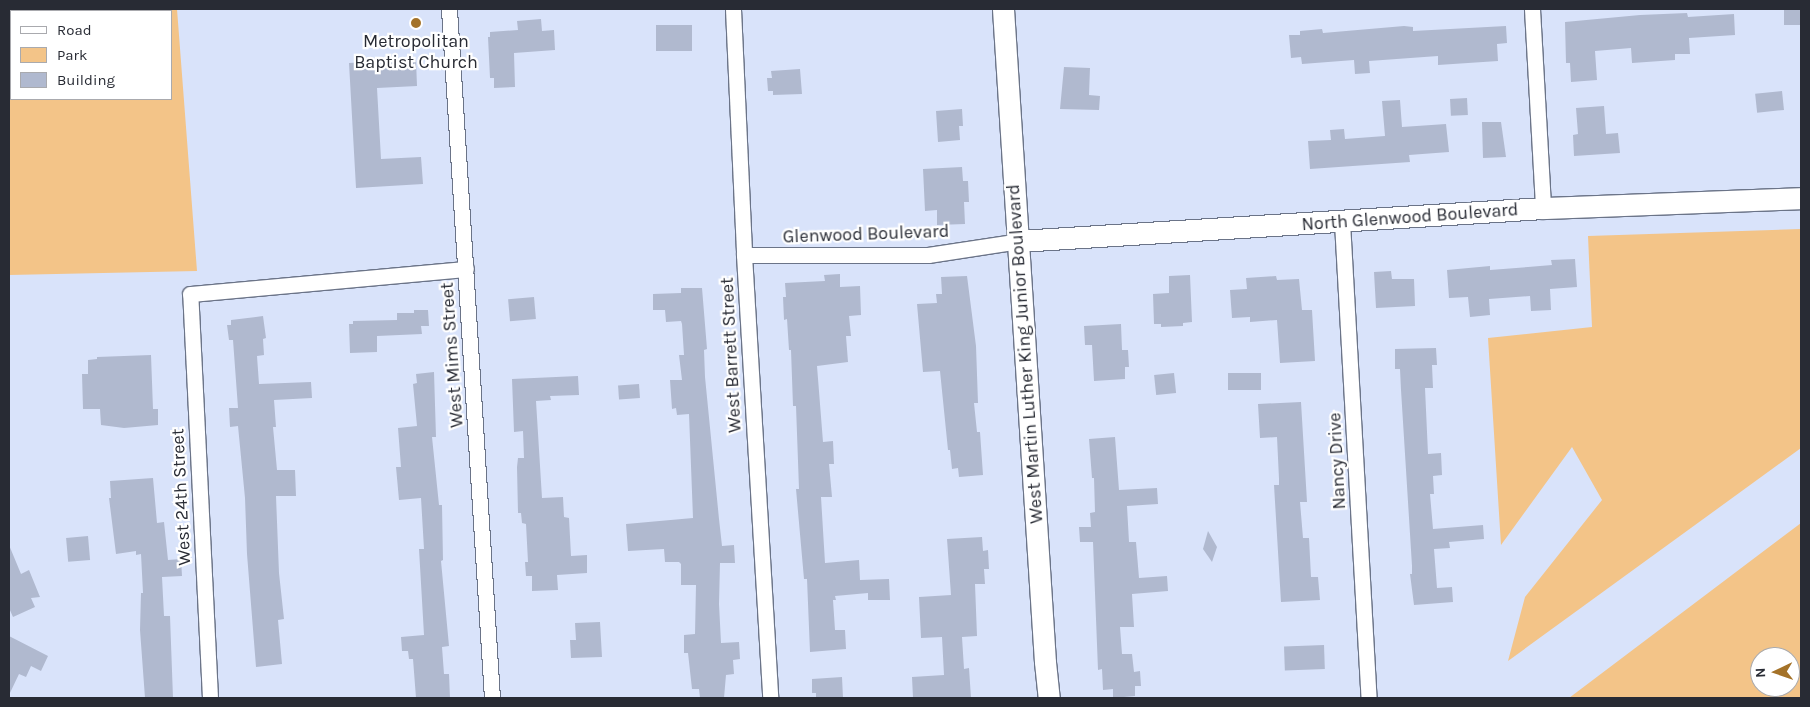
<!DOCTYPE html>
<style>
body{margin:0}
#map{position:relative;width:1810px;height:707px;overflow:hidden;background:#d9e3fa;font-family:Karla,sans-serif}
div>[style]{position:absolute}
.green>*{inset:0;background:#f3c488}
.building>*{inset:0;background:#b0b9cf;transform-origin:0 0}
.roads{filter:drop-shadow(1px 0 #6b7488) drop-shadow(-1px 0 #6b7488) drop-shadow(0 1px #6b7488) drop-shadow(0 -1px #6b7488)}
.street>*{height:15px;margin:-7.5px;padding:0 7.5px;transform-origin:7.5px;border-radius:7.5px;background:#fff}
.secondary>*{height:21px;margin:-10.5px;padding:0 10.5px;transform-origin:10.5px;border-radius:10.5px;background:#fff}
.dots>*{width:14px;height:14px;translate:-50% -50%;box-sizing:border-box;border:2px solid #fff;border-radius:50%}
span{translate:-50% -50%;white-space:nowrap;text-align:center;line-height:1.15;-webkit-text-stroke:4.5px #fff;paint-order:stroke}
.poi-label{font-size:18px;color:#282b34}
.street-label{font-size:18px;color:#282b34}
.frame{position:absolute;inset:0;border:10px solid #282b34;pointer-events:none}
.legend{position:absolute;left:10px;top:10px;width:162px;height:90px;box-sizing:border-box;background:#fff;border:1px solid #a9aaae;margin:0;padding:6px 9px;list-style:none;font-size:15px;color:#282b34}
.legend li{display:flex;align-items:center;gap:10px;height:25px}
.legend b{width:25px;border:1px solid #a9aaae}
.north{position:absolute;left:1750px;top:647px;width:50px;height:50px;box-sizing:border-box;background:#fff;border:1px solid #a9aaae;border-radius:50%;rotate:267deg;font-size:14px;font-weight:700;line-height:20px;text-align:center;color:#282b34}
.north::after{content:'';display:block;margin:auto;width:18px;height:22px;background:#a47228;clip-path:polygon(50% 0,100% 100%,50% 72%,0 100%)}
</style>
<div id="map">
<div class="green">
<i style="clip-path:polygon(evenodd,9px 9px,177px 9px,197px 271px,9px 275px,9px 9px,11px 11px,171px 11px,171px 99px,11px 99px,11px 11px)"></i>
<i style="clip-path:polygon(1801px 229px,1801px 448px,1508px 661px,1525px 597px,1602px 500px,1572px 447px,1501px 545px,1488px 338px,1592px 327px,1588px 236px)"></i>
<i style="clip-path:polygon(evenodd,1801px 523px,1801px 698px,1569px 698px,1801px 523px,1760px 657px,1790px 657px,1790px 687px,1760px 687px,1760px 657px)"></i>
</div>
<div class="building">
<i style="left:1784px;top:9px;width:17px;height:16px"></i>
<i style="clip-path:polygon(1687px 13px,1688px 17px,1734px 14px,1735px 35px,1689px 38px,1690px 54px,1675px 54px,1675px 60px,1632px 63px,1631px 48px,1595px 51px,1597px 80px,1571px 82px,1570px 63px,1566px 63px,1565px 22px,1640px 15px)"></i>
<i style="clip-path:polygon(541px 19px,542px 31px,554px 30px,555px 50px,514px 53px,515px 87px,494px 88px,494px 78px,490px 78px,488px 37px,490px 37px,490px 32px,518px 30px,517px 21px)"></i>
<i style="left:656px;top:25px;width:36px;height:26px"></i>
<i style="clip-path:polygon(1404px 26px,1413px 27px,1413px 31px,1506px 26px,1507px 43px,1497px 44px,1498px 61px,1438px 65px,1438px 56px,1369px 61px,1370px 73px,1355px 74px,1354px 60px,1302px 64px,1301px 57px,1291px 58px,1289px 35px,1300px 35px,1300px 31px,1322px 29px,1323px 33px)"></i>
<i style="clip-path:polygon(416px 60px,417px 86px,377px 88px,381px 159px,421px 157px,423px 184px,356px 188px,349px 63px)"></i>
<i style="clip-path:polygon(1064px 67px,1090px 68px,1089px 95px,1100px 96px,1099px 110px,1060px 109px)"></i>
<i style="clip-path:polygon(800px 69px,802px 94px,773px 95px,773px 91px,768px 91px,767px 78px,772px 78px,771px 71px)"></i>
<i style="left:1782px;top:91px;width:19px;height:27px;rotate:84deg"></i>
<i style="left:1467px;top:98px;width:17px;height:17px;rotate:87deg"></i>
<i style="clip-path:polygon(1400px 100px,1402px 127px,1446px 124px,1449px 152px,1409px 155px,1410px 162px,1310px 169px,1308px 141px,1331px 140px,1330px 130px,1344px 129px,1345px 139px,1385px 136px,1382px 101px)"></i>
<i style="clip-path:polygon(1604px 106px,1606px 134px,1618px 133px,1620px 153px,1574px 156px,1573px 135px,1578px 134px,1576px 108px)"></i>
<i style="clip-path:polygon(962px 109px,963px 126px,959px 126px,960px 140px,938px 142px,936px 111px)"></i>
<i style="clip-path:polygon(1482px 122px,1501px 122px,1506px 157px,1483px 158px)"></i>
<i style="clip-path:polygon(962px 167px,963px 181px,968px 181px,969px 202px,964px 202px,965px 224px,937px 225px,937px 210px,925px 211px,923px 169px)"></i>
<i style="clip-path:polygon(1575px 259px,1577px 287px,1550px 289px,1551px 310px,1531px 311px,1530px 296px,1489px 299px,1490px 315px,1470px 317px,1468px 297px,1449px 298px,1447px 270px,1490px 266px,1490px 270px,1528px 267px,1552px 265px,1551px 260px)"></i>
<i style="clip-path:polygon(1391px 271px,1392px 279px,1414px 279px,1415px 306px,1376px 308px,1374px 272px)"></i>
<i style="clip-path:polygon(840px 274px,840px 287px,860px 286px,861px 315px,849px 316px,851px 336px,846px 336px,848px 362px,817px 366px,823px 442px,833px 441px,834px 464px,829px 464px,832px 497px,821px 497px,825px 563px,859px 560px,860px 580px,889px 579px,890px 600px,868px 600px,868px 593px,835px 596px,836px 600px,833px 600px,835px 630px,845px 630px,846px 649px,810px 652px,807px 579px,804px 579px,796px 489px,799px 489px,796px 406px,793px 406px,791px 350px,789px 350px,787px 319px,784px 320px,783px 297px,786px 297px,785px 283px,825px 281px,824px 275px)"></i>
<i style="clip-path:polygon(1190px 275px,1192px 322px,1183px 323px,1183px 326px,1161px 327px,1161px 324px,1154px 324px,1153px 294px,1169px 293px,1169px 276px)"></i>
<i style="clip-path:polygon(967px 276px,976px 346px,978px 403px,974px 403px,977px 432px,980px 432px,983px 475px,959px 477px,958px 468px,952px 469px,950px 450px,948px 450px,940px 371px,923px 372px,917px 304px,937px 303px,936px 294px,942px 294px,941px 277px)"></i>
<i style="clip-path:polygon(1276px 276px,1277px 280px,1299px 279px,1302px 310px,1312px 310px,1315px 361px,1280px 363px,1277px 320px,1250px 322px,1250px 317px,1232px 318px,1230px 290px,1247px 289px,1246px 278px)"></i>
<i style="clip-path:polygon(681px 288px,702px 288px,707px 349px,704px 350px,705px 377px,719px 519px,722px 546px,734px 545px,735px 563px,720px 563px,719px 604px,721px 643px,739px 642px,740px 659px,733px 660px,734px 674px,726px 675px,724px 698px,700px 698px,699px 689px,692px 689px,688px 653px,684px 653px,684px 635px,695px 634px,696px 585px,681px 585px,681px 564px,679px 562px,665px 562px,664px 549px,628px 551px,626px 524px,693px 518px,689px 414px,677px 415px,676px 408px,672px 409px,670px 380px,682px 380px,679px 355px,684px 355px,682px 324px,681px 321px,666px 322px,665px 310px,653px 310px,653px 294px,681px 293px)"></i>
<i style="left:534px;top:297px;width:22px;height:26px;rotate:85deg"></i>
<i style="clip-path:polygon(414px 310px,428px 310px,429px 326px,421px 326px,422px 334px,377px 336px,377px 352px,350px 353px,349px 324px,353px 324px,353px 321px,397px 320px,397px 313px,414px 313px)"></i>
<i style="clip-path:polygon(263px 316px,266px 338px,263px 339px,264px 355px,257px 356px,259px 384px,311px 382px,312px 398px,274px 400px,276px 427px,273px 427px,277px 470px,295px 470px,296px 496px,276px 496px,279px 573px,284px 619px,278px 620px,282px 664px,256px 667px,247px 554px,245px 498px,238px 426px,230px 427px,229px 408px,238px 408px,233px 340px,229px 340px,227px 325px,231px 325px,231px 320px)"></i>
<i style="clip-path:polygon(1121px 324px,1122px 350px,1128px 350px,1129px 367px,1125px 367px,1125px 379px,1094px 381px,1092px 345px,1085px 345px,1084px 326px)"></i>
<i style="clip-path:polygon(1436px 348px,1437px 365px,1432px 365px,1433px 388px,1425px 388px,1428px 454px,1441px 453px,1442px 475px,1433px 476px,1434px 494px,1430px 494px,1433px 529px,1483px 525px,1484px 539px,1449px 542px,1450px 548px,1434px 549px,1437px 588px,1452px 587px,1453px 602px,1414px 605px,1410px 574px,1412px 574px,1412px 566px,1401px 390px,1400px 369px,1395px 369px,1395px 349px)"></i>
<i style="clip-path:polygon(151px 355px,153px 409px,158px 409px,158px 425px,124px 428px,101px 425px,100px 409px,83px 409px,82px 374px,88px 374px,88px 360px,97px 359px,97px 357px)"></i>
<i style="clip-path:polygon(434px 372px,436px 437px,432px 437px,439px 505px,442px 505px,443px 560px,441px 561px,449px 646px,442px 647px,444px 674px,449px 674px,450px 698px,416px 698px,413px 659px,409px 659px,408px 651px,402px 651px,401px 637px,424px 635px,419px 549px,424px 549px,421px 498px,399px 500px,396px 467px,401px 467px,398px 428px,417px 426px,413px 384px,417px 383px,416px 374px)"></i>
<i style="left:1174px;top:373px;width:20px;height:20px;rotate:84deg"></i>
<i style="left:1261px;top:373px;width:17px;height:33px;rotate:90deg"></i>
<i style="clip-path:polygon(578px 376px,579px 395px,550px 396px,551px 400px,536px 401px,542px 498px,563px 497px,564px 517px,569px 518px,571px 556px,587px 555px,587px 573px,557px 575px,558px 590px,532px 591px,532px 576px,526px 576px,525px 562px,528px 562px,526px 524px,522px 523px,521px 513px,518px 513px,517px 467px,518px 458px,524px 458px,523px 431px,514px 432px,512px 379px)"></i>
<i style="left:639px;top:384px;width:14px;height:21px;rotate:86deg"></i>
<i style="clip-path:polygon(1301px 402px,1307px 502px,1300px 502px,1303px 538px,1309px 538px,1311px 577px,1318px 577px,1320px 600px,1281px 602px,1274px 485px,1279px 485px,1279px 479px,1277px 437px,1260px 438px,1258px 404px)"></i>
<i style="clip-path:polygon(1115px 437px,1119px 490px,1157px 488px,1158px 504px,1127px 506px,1129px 542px,1136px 542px,1139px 578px,1167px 576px,1168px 591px,1132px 594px,1134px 627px,1120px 627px,1122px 654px,1132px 654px,1134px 672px,1140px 671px,1141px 686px,1135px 686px,1135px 696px,1113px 698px,1113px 689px,1103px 690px,1102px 669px,1098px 670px,1093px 542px,1080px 542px,1079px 527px,1091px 527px,1090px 513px,1095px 512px,1094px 478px,1092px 478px,1089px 439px)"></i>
<i style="clip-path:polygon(153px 478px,157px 523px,164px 522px,168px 560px,181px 559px,182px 576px,162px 577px,164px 616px,170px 616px,173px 698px,145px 698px,140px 630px,141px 593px,143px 593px,141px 554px,136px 555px,136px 551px,116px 554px,109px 498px,111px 498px,110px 481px)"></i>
<i style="clip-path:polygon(1208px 531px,1217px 547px,1212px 562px,1203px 549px)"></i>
<i style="left:88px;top:536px;width:24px;height:22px;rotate:85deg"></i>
<i style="clip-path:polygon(982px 537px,983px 551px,988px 550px,989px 569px,984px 569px,985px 584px,975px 584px,977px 636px,962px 637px,964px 669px,969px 668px,971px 698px,913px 698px,912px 677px,944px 675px,942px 637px,921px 638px,919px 597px,951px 595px,947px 539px)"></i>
<i style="clip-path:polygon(9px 545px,21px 574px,29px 570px,40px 597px,31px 598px,35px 607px,13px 617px,9px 608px)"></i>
<i style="clip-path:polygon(600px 622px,602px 657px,571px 658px,570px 640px,576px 640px,575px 623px)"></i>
<i style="clip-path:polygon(9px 636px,48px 656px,41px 671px,31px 666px,26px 677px,19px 674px,9px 695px)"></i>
<i style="left:1324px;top:645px;width:24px;height:40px;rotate:88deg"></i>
<i style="clip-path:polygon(842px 677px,843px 698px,816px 698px,816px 693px,812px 693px,812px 679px)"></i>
</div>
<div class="roads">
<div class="street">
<i style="left:449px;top:9px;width:690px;rotate:86.43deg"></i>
<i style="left:733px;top:9px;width:246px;rotate:87.4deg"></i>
<i style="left:744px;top:255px;width:444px;rotate:86.6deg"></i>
<i style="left:1532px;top:9px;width:199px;rotate:86.8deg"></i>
<i style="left:1342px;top:222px;width:477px;rotate:86.8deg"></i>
<i style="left:744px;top:255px;width:184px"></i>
<i style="left:928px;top:255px;width:92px;rotate:-8.7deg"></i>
<i style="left:210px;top:698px;width:404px;rotate:-92.8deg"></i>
<i style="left:190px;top:294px;width:277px;rotate:-5.2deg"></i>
</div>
<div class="secondary">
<i style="left:1003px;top:9px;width:654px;rotate:86.32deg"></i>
<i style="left:1045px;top:662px;width:36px;rotate:84deg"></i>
<i style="left:1019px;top:241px;width:525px;rotate:-3.6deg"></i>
<i style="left:1543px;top:208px;width:258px;rotate:-2.2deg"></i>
</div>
</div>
<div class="dots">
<i style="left:416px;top:23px;background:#a47228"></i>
</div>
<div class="poi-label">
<span style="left:416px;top:52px">Metropolitan<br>Baptist Church</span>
</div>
<div class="street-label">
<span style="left:1410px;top:217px;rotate:-4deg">North Glenwood Boulevard</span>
<span style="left:866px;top:234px;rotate:-2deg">Glenwood Boulevard</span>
<span style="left:1025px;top:354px;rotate:-94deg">West Martin Luther King Junior Boulevard</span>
<span style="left:452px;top:355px;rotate:-94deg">West Mims Street</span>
<span style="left:731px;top:355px;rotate:-93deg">West Barrett Street</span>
<span style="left:1337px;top:461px;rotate:-93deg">Nancy Drive</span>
<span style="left:181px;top:497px;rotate:-93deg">West 24th Street</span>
</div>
<div class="frame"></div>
<ul class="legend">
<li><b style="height:6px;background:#fff"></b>Road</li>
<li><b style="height:14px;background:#f3c488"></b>Park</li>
<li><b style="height:14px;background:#b0b9cf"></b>Building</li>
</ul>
<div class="north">N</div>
</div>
